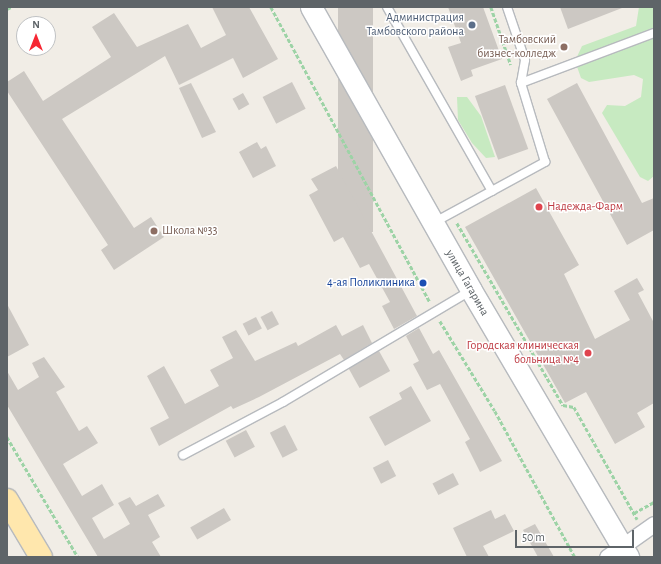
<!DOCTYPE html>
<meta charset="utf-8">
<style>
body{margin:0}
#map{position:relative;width:661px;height:564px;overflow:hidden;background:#f1ede6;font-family:"Alegreya Sans",sans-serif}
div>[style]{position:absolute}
.green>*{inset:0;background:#c7eac1}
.building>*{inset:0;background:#ccc8c3;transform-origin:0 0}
.path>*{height:2.5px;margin-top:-1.25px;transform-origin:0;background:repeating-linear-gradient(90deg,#9dd3a6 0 4px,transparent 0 6px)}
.roads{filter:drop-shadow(1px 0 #b7babe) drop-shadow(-1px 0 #b7babe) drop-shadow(0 1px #b7babe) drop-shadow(0 -1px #b7babe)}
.service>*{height:8px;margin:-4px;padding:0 4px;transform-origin:4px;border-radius:4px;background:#fff}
.minor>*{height:15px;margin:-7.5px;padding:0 7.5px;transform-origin:7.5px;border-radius:7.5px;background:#fff}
.secondary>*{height:21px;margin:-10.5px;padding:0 10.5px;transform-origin:10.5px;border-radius:10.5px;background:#fff}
.primary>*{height:22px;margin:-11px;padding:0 11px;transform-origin:11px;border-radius:11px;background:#ffe7ad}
.dots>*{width:11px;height:11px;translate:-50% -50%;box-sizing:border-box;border:2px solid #fff;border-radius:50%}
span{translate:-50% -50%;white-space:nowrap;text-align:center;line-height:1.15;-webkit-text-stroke:3px #fff;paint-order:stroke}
.service-label{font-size:12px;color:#4e5e75}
.right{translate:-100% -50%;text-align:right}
.education-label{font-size:12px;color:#785e54}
.left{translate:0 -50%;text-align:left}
.health-label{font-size:12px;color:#be3a42}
.transit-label{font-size:12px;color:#164399}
.street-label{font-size:12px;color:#5e6468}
.frame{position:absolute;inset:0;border:8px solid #5e6468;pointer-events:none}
.north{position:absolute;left:16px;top:16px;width:40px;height:40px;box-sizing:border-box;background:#fff;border:1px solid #bfc1c3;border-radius:50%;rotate:0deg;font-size:11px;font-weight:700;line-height:16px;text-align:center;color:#5e6468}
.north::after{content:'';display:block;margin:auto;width:14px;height:18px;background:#f62733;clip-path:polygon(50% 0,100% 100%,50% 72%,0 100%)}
.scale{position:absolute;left:515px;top:530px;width:119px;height:18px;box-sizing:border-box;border:2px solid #5e6468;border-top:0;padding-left:5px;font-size:12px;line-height:14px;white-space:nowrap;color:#5e6468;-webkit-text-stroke:3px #fff;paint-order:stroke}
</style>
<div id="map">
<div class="green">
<i style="clip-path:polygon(639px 7px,654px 7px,654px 176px,648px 181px,640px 177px,602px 113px,607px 105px,625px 106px,641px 97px,643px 79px,634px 75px,589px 82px,581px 78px,575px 61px,582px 46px,636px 26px)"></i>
<i style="clip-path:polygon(457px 97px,467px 97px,481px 116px,495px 157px,486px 158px,472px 143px,458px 120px)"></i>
</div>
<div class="building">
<i style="clip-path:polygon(212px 7px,249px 7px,278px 59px,243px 78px,233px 58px,179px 85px,165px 56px,62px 119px,134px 228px,151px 217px,164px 237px,114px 270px,101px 250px,108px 245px,7px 91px,7px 82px,24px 71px,43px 101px,111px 57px,92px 27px,114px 13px,137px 47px,188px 24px,201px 48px,226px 35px)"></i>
<i style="left:338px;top:7px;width:35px;height:225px"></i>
<i style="clip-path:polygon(448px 7px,483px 7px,502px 59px,471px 70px,473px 76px,461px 81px,448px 47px,461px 43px)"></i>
<i style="clip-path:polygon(560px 7px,622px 7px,622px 8px,568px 29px)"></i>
<i style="left:292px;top:82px;width:30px;height:33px;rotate:63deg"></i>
<i style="clip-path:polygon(191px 83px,216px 132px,202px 138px,179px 88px)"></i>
<i style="clip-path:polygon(577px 83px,642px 203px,654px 198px,654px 230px,627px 245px,547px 99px)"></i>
<i style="left:505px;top:85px;width:68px;height:32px;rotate:70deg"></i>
<i style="left:243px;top:93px;width:13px;height:12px;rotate:61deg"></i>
<i style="clip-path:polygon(257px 142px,261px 149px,266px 146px,276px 166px,253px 178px,239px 152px)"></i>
<i style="clip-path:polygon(336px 166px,417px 316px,394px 329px,382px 306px,390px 302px,369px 264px,360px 268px,343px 237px,334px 242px,309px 195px,318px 190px,311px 179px)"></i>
<i style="clip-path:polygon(536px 188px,579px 265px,564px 274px,595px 339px,630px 320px,614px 291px,637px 278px,644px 290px,638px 293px,654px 323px,654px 403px,637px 413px,645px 427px,615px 444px,586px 392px,565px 403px,465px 227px)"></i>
<i style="clip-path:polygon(7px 304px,29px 345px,7px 357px)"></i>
<i style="left:272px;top:311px;width:15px;height:13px;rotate:62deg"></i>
<i style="left:256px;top:317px;width:13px;height:15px;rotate:63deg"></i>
<i style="clip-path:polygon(336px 325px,342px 336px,363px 325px,372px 343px,344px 360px,340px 354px,259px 397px,233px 409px,231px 406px,159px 446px,150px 428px,169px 418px,147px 376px,164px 366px,185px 404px,219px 386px,210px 370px,233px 358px,222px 337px,236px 330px,255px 361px,296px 342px,298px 346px)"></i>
<i style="clip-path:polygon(419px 328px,433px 354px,439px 350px,502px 461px,480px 472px,465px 442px,470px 439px,440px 384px,427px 390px,413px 364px,419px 361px,406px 336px)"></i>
<i style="left:379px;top:351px;width:23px;height:35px;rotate:61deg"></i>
<i style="clip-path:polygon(44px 357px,65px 387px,56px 392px,79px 431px,87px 426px,98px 443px,63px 464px,82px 496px,102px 484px,114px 505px,92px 518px,104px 539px,130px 524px,118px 503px,130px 497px,136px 506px,158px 494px,165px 506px,148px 515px,160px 537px,152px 542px,161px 557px,98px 557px,7px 405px,7px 371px,18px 390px,39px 377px,32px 363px)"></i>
<i style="clip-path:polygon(411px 386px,431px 421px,385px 446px,369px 417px,402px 399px,399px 393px)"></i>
<i style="left:285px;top:425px;width:28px;height:17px;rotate:63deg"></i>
<i style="left:246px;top:430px;width:19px;height:23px;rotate:62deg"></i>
<i style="left:388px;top:460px;width:18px;height:17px;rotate:63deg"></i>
<i style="left:453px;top:473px;width:13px;height:23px;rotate:63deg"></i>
<i style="left:224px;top:508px;width:14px;height:39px;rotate:60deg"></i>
<i style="clip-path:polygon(491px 510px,495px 519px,505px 514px,514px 531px,483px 546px,489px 557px,467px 557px,453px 528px)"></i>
<i style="clip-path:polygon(535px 524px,554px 557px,538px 557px,523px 530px)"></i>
</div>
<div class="path">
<i style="left:271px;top:7px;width:335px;rotate:61.7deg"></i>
<i style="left:491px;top:7px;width:61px;rotate:71deg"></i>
<i style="left:7px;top:9px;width:4px;rotate:-27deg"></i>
<i style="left:457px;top:223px;width:211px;rotate:59.8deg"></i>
<i style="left:563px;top:405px;width:11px;rotate:10deg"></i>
<i style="left:574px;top:407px;width:129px;rotate:60.6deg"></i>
<i style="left:440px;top:321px;width:105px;rotate:58.6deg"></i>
<i style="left:495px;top:411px;width:166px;rotate:61.3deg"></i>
<i style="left:7px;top:437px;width:139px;rotate:59.4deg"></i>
<i style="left:634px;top:513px;width:23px;rotate:-29deg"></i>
</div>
<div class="roads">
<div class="service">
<i style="left:387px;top:7px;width:212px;rotate:60.3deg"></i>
<i style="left:521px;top:83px;width:142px;rotate:-20.6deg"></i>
<i style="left:433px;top:223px;width:128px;rotate:-28.6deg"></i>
<i style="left:545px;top:162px;width:83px;rotate:-106.9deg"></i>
<i style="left:521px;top:83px;width:23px;rotate:-80deg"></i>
<i style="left:525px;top:60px;width:56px;rotate:-108.8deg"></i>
<i style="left:183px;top:455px;width:113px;rotate:-27.9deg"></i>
<i style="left:283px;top:402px;width:217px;rotate:-30.7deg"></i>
</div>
<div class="minor">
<i style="left:607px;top:557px;width:57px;rotate:-35.1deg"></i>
</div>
<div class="secondary">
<i style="left:311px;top:7px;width:325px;rotate:60.5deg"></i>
<i style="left:471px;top:290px;width:310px;rotate:59.5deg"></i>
</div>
<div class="primary">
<i style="left:7px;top:500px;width:66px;rotate:59.2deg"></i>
</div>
</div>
<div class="dots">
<i style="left:472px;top:25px;background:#5c6f8a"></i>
<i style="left:564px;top:47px;background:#8d6e63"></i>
<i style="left:539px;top:207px;background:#e0444e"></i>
<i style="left:154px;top:231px;background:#8d6e63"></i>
<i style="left:423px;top:283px;background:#1a4fb4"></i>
<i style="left:588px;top:353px;background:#e0444e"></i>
</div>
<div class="service-label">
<span class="right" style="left:464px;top:25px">Администрация<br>Тамбовского района</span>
</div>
<div class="education-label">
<span class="right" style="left:556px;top:47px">Тамбовский<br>бизнес-колледж</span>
<span class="left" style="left:162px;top:231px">Школа №33</span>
</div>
<div class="health-label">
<span class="left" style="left:547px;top:207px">Надежда-Фарм</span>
<span class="right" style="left:579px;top:353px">Городская клиническая<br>больница №4</span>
</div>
<div class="transit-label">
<span class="right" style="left:415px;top:283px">4-ая Поликлиника</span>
</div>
<div class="street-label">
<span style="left:467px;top:283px;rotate:60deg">улица Гагарина</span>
</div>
<div class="frame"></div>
<div class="north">N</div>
<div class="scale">50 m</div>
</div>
